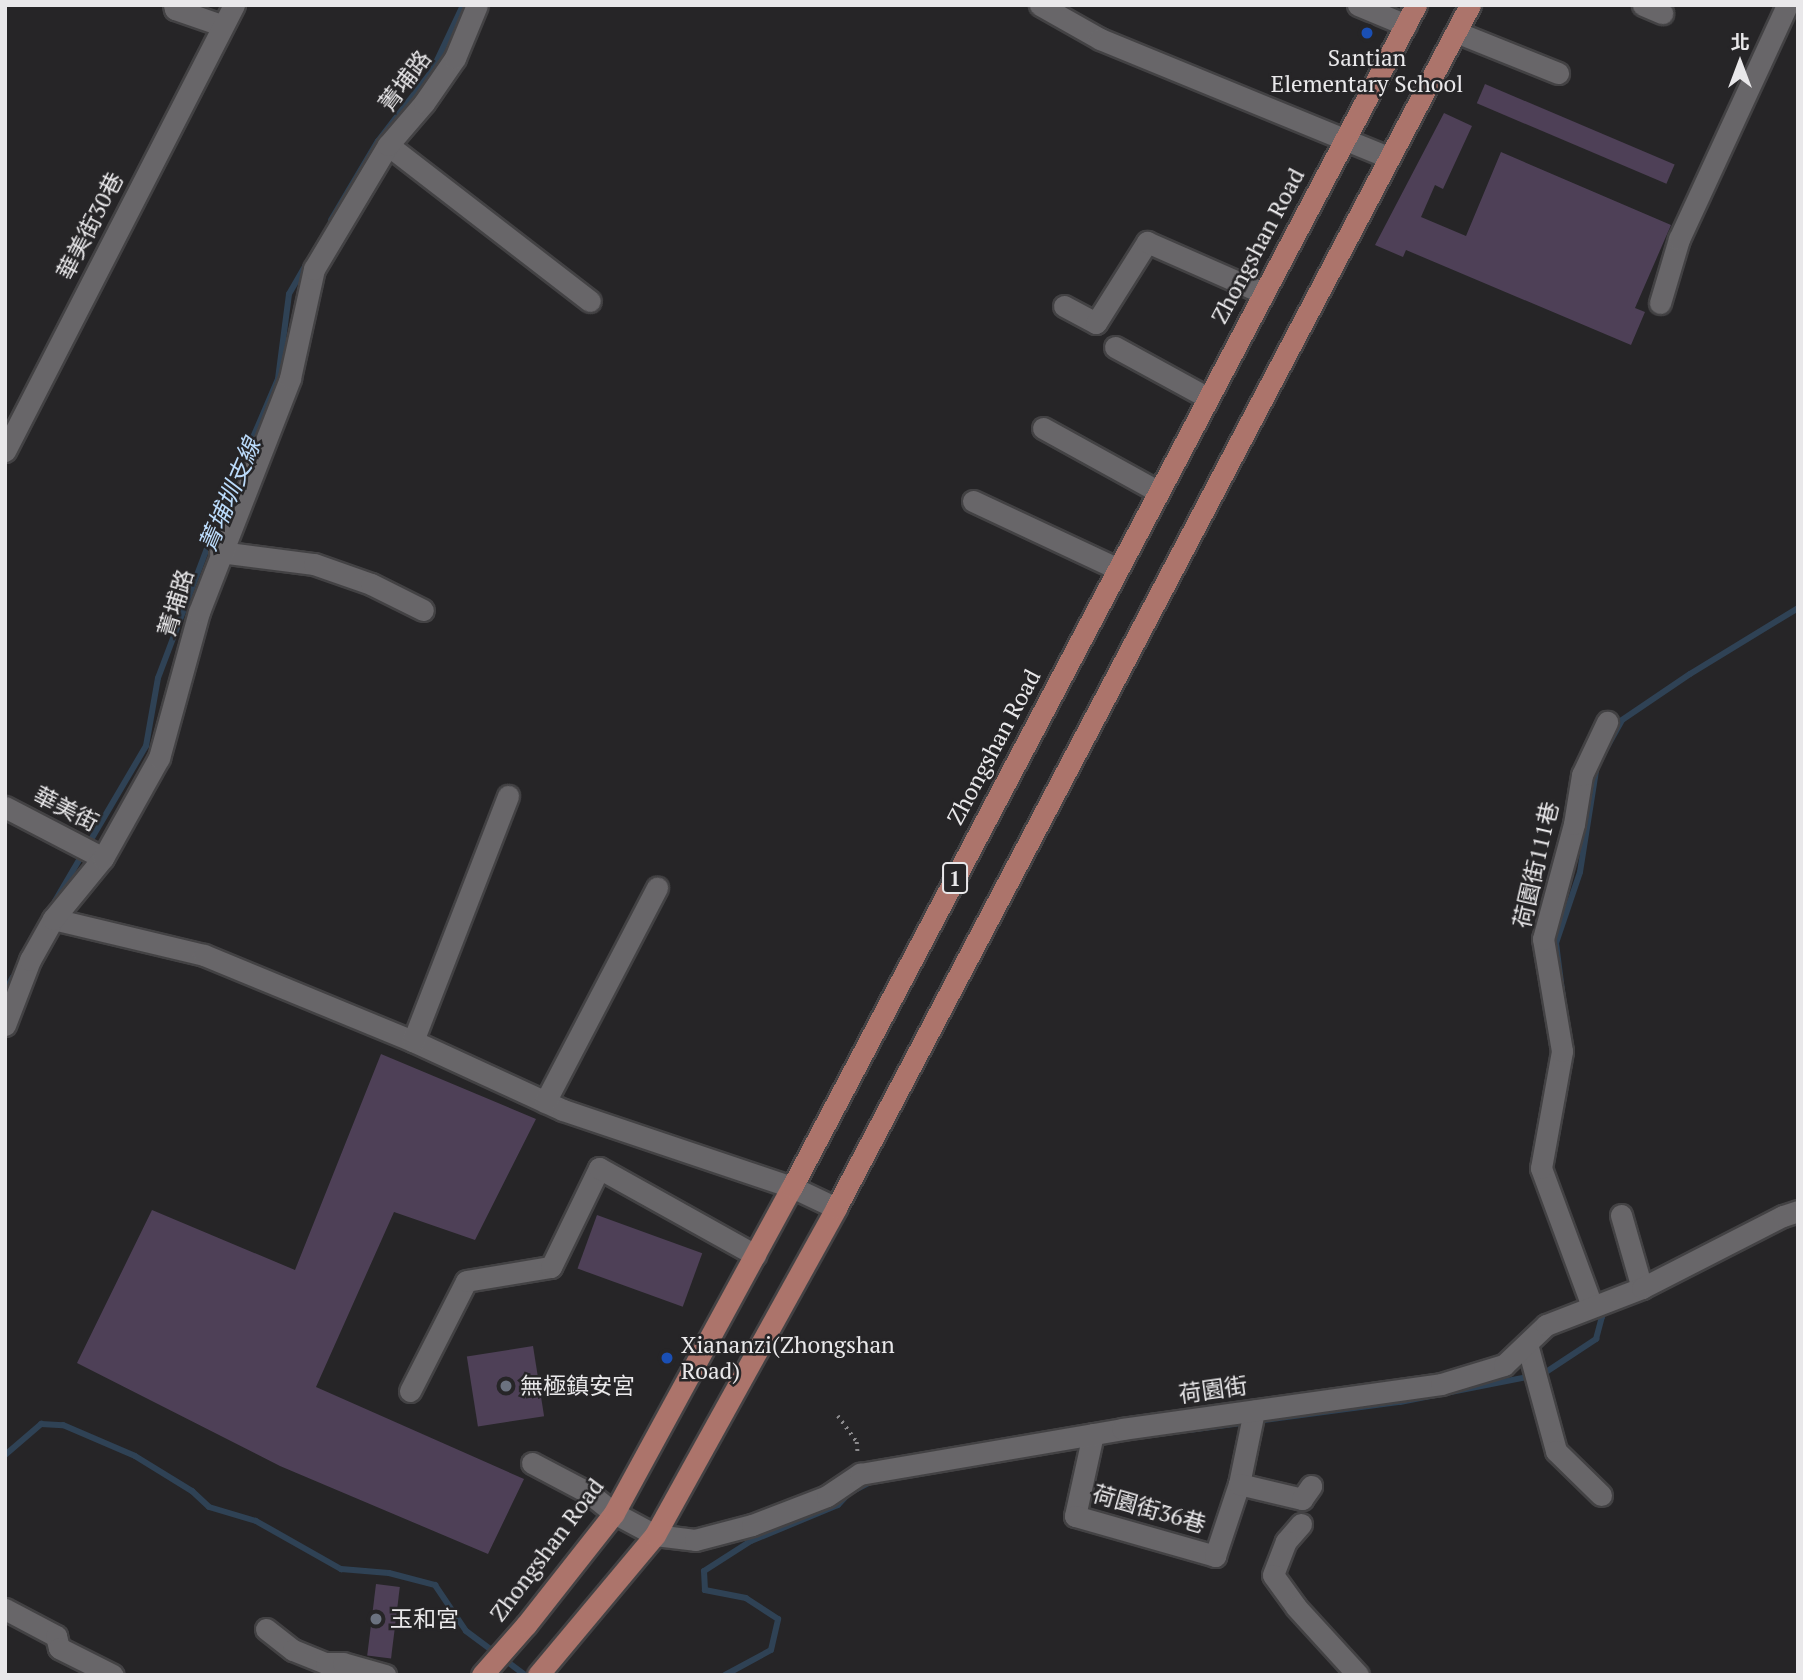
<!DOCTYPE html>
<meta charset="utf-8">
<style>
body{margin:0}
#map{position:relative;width:1803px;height:1680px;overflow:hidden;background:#262527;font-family:"PT Serif","Noto Sans TC",serif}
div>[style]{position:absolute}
.stream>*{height:6px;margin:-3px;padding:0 3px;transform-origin:3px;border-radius:3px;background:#2f4255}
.building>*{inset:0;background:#4e4057;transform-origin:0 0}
.path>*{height:3.5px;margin-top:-1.75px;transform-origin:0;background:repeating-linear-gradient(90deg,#8b8a8c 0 2px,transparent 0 7px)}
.roads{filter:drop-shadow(2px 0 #434244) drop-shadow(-2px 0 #434244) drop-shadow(0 2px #434244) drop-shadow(0 -2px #434244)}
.minor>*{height:21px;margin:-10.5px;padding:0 10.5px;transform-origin:10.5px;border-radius:10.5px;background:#686669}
.major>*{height:21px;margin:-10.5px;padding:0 10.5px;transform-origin:10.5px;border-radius:10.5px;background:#ac746b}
.dots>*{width:19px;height:19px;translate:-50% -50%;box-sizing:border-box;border:4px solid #262527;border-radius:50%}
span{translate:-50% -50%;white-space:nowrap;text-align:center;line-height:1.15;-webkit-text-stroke:5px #262527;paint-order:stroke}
.shield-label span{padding:2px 5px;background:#262527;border:2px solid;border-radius:5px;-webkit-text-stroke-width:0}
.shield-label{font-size:21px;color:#e9e8ea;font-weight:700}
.poi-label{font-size:23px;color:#e9e8ea}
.left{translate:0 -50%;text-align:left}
.street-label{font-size:23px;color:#e9e8ea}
.water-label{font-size:24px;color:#bbdbfb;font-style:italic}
.frame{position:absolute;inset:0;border:7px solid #e9e8ea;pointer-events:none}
.north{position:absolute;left:1705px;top:28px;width:70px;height:70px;-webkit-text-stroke:5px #262527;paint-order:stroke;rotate:0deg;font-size:19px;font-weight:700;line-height:28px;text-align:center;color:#e9e8ea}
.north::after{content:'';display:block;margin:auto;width:24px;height:32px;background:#e9e8ea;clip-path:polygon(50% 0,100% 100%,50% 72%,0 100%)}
</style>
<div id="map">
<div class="stream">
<i style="left:331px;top:220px;width:92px;rotate:-59.3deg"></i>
<i style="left:378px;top:141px;width:88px;rotate:-52.4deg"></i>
<i style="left:432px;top:71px;width:73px;rotate:-64.8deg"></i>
<i style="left:55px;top:901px;width:180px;rotate:-59.6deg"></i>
<i style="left:146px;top:746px;width:69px;rotate:-80deg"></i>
<i style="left:158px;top:678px;width:170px;rotate:-69.3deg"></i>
<i style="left:218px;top:519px;width:152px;rotate:-66.8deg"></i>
<i style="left:278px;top:379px;width:86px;rotate:-82.6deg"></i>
<i style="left:289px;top:294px;width:36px;rotate:-60deg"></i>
<i style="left:5px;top:992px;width:16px;rotate:-63deg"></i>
<i style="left:1563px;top:998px;width:55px;rotate:-97.3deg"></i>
<i style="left:1556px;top:943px;width:75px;rotate:-71.3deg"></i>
<i style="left:1580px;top:872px;width:108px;rotate:-81deg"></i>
<i style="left:1597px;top:765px;width:51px;rotate:-60.9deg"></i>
<i style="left:1622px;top:720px;width:82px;rotate:-34.1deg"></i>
<i style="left:1690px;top:674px;width:127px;rotate:-31.4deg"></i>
<i style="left:1189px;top:1430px;width:213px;rotate:-7.6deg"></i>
<i style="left:1400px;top:1402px;width:146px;rotate:-11.1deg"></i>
<i style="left:1543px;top:1374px;width:64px;rotate:-33.4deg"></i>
<i style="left:1596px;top:1339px;width:23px;rotate:-75deg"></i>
<i style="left:1602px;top:1317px;width:9px;rotate:-108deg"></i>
<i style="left:5px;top:1455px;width:48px;rotate:-40.7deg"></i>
<i style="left:41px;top:1424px;width:22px;rotate:3deg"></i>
<i style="left:63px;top:1425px;width:78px;rotate:23.3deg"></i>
<i style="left:135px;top:1456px;width:67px;rotate:31.6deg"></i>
<i style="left:192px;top:1491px;width:23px;rotate:43deg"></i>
<i style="left:209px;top:1507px;width:49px;rotate:16.6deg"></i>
<i style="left:256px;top:1521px;width:98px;rotate:29.5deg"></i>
<i style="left:341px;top:1569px;width:48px;rotate:4.8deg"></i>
<i style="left:389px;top:1573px;width:48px;rotate:14.6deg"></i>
<i style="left:435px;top:1585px;width:55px;rotate:56deg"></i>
<i style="left:466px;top:1631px;width:74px;rotate:36.7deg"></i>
<i style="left:725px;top:1675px;width:52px;rotate:-28.5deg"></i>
<i style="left:771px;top:1650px;width:32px;rotate:-77deg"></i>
<i style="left:778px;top:1619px;width:38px;rotate:-147deg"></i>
<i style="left:746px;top:1598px;width:42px;rotate:-169deg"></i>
<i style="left:705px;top:1590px;width:19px;rotate:-93deg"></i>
<i style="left:704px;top:1571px;width:56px;rotate:-32.6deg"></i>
<i style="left:751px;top:1541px;width:94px;rotate:-22.5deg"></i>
<i style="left:838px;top:1505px;width:16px;rotate:-47deg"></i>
<i style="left:849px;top:1493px;width:25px;rotate:-27deg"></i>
</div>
<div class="building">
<i style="left:1485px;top:84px;width:206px;height:21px;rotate:23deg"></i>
<i style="clip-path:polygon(1444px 113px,1472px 126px,1443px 189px,1435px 185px,1421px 217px,1466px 236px,1501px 152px,1671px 225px,1635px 308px,1645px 312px,1631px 345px,1406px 250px,1403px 257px,1375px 245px)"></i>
<i style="clip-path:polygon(381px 1054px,536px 1119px,475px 1240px,394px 1212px,316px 1387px,524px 1479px,488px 1554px,280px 1466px,77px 1363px,152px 1210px,295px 1270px)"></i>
<i style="left:597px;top:1215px;width:112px;height:57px;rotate:20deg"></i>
<i style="left:533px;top:1346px;width:71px;height:67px;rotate:81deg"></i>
<i style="left:376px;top:1584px;width:24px;height:72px;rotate:7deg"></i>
</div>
<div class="path">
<i style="left:838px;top:1416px;width:32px;rotate:54deg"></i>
<i style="left:857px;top:1442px;width:13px;rotate:86deg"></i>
</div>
<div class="roads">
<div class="minor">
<i style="left:174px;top:5px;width:4px;rotate:76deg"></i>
<i style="left:175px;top:9px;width:49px;rotate:19.2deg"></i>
<i style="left:1040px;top:5px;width:69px;rotate:29.5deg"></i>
<i style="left:1100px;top:39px;width:311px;rotate:22.3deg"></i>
<i style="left:1358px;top:5px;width:52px;rotate:22.6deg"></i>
<i style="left:1643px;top:5px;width:21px;rotate:23deg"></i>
<i style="left:1456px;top:32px;width:110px;rotate:21.9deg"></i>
<i style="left:388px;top:145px;width:255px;rotate:37.7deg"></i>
<i style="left:1660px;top:303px;width:67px;rotate:-73.5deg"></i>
<i style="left:1679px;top:239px;width:258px;rotate:-65.2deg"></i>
<i style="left:1064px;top:306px;width:36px;rotate:28deg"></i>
<i style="left:1096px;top:323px;width:96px;rotate:-57.8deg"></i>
<i style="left:1147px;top:242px;width:127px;rotate:23.7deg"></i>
<i style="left:1115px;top:347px;width:106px;rotate:28.7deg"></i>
<i style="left:1043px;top:428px;width:132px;rotate:28.9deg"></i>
<i style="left:5px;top:451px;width:501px;rotate:-62.82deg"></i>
<i style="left:973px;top:501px;width:160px;rotate:25.1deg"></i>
<i style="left:220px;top:552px;width:95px;rotate:7.3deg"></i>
<i style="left:314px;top:564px;width:60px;rotate:19.3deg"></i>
<i style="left:371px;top:584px;width:58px;rotate:26.6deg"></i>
<i style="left:5px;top:807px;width:110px;rotate:27.5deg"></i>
<i style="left:53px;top:919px;width:155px;rotate:13.4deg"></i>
<i style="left:204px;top:955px;width:226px;rotate:22.4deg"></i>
<i style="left:413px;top:1041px;width:165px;rotate:24.7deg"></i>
<i style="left:563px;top:1110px;width:242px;rotate:18.6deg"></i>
<i style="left:792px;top:1187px;width:49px;rotate:25.5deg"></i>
<i style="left:5px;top:1025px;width:70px;rotate:-69deg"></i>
<i style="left:30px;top:960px;width:47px;rotate:-60.7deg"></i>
<i style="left:53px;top:919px;width:79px;rotate:-50.7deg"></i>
<i style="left:103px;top:858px;width:115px;rotate:-60.8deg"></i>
<i style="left:159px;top:758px;width:151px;rotate:-74.7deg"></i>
<i style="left:199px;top:612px;width:251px;rotate:-68.7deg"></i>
<i style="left:290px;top:378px;width:112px;rotate:-77.6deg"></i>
<i style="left:314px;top:269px;width:144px;rotate:-59.2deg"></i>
<i style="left:388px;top:145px;width:55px;rotate:-49.4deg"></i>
<i style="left:424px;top:103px;width:55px;rotate:-55.4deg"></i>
<i style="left:455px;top:58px;width:57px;rotate:-67.5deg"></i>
<i style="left:413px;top:1041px;width:263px;rotate:-68.8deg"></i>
<i style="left:545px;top:1102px;width:242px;rotate:-62.4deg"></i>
<i style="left:1621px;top:1215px;width:76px;rotate:74deg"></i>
<i style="left:1592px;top:1306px;width:147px;rotate:-110.3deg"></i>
<i style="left:1541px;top:1168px;width:119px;rotate:-79.8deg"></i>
<i style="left:1562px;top:1051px;width:114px;rotate:-99.6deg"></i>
<i style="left:1543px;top:939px;width:119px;rotate:-74.9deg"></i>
<i style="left:1574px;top:824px;width:50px;rotate:-80.7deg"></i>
<i style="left:1582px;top:775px;width:59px;rotate:-64.7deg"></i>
<i style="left:1527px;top:1344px;width:111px;rotate:74.8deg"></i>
<i style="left:1556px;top:1451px;width:63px;rotate:44.4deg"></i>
<i style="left:410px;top:1391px;width:123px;rotate:-63deg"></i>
<i style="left:466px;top:1281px;width:86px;rotate:-9.4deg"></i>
<i style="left:551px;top:1267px;width:110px;rotate:-64.1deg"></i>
<i style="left:599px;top:1168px;width:179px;rotate:29.1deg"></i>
<i style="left:1093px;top:1434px;width:84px;rotate:102.4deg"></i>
<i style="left:1075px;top:1516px;width:146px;rotate:15.9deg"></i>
<i style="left:1215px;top:1556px;width:76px;rotate:-71.6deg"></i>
<i style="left:1239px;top:1484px;width:75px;rotate:-78.4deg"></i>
<i style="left:532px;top:1463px;width:64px;rotate:27.8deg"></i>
<i style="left:589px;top:1493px;width:32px;rotate:39deg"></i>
<i style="left:614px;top:1513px;width:47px;rotate:28.2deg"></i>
<i style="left:655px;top:1535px;width:40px;rotate:7.1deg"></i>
<i style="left:695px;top:1540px;width:59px;rotate:-14.7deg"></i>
<i style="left:752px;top:1525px;width:80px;rotate:-21.1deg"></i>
<i style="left:827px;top:1496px;width:40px;rotate:-34deg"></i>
<i style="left:860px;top:1474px;width:266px;rotate:-9.7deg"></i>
<i style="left:1122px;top:1429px;width:322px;rotate:-8deg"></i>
<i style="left:1441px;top:1384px;width:66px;rotate:-16.8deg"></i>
<i style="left:1504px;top:1365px;width:58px;rotate:-43.6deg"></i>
<i style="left:1546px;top:1325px;width:103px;rotate:-21.1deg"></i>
<i style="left:1642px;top:1288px;width:158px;rotate:-27.1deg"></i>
<i style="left:1783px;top:1216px;width:16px;rotate:-18deg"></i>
<i style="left:1239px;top:1484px;width:65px;rotate:13.4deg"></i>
<i style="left:1302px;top:1499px;width:16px;rotate:-55deg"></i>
<i style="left:1301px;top:1524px;width:23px;rotate:131deg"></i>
<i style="left:1286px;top:1541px;width:36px;rotate:111deg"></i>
<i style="left:1273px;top:1575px;width:39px;rotate:54deg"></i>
<i style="left:1296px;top:1607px;width:92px;rotate:47.6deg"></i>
<i style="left:5px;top:1609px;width:58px;rotate:27.9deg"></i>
<i style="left:56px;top:1636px;width:12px;rotate:76deg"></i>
<i style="left:59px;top:1648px;width:60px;rotate:26.6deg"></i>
<i style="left:266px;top:1629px;width:34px;rotate:38deg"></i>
<i style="left:293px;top:1650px;width:35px;rotate:22deg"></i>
<i style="left:326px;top:1663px;width:17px"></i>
<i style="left:343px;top:1663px;width:44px;rotate:15.9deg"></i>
</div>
<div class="major">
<i style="left:482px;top:1675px;width:67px;rotate:-48.7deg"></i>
<i style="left:526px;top:1625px;width:142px;rotate:-51.8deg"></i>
<i style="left:614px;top:1513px;width:371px;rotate:-61.4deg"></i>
<i style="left:792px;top:1187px;width:1337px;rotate:-62.17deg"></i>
<i style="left:538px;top:1675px;width:182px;rotate:-50.1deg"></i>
<i style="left:655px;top:1535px;width:374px;rotate:-61deg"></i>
<i style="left:836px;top:1208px;width:1360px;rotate:-62.21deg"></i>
</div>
</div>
<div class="dots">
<i style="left:1367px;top:33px;background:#1a4fb4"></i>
<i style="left:667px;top:1358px;background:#1a4fb4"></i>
<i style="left:506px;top:1386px;background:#6b7280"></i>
<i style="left:376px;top:1619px;background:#6b7280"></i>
</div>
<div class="shield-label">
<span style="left:955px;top:878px">1</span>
</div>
<div class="poi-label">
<span style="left:1367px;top:71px">Santian<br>Elementary School</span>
<span class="left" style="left:681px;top:1358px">Xiananzi(Zhongshan<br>Road)</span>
<span class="left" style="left:520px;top:1386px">無極鎮安宮</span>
<span class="left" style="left:390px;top:1619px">玉和宮</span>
</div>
<div class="street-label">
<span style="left:405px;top:81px;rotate:-53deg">菁埔路</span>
<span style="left:90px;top:226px;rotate:-63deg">華美街30巷</span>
<span style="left:1258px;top:246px;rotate:-62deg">Zhongshan Road</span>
<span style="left:176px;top:603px;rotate:-73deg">菁埔路</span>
<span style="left:994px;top:747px;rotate:-62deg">Zhongshan Road</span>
<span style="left:66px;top:809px;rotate:27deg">華美街</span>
<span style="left:1536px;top:865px;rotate:-77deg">荷園街111巷</span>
<span style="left:1213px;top:1390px;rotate:-8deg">荷園街</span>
<span style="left:1149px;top:1509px;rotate:16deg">荷園街36巷</span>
<span style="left:547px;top:1550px;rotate:-53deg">Zhongshan Road</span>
</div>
<div class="water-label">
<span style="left:230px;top:495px;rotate:-67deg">菁埔圳支線</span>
</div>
<div class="frame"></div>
<div class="north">北</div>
</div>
